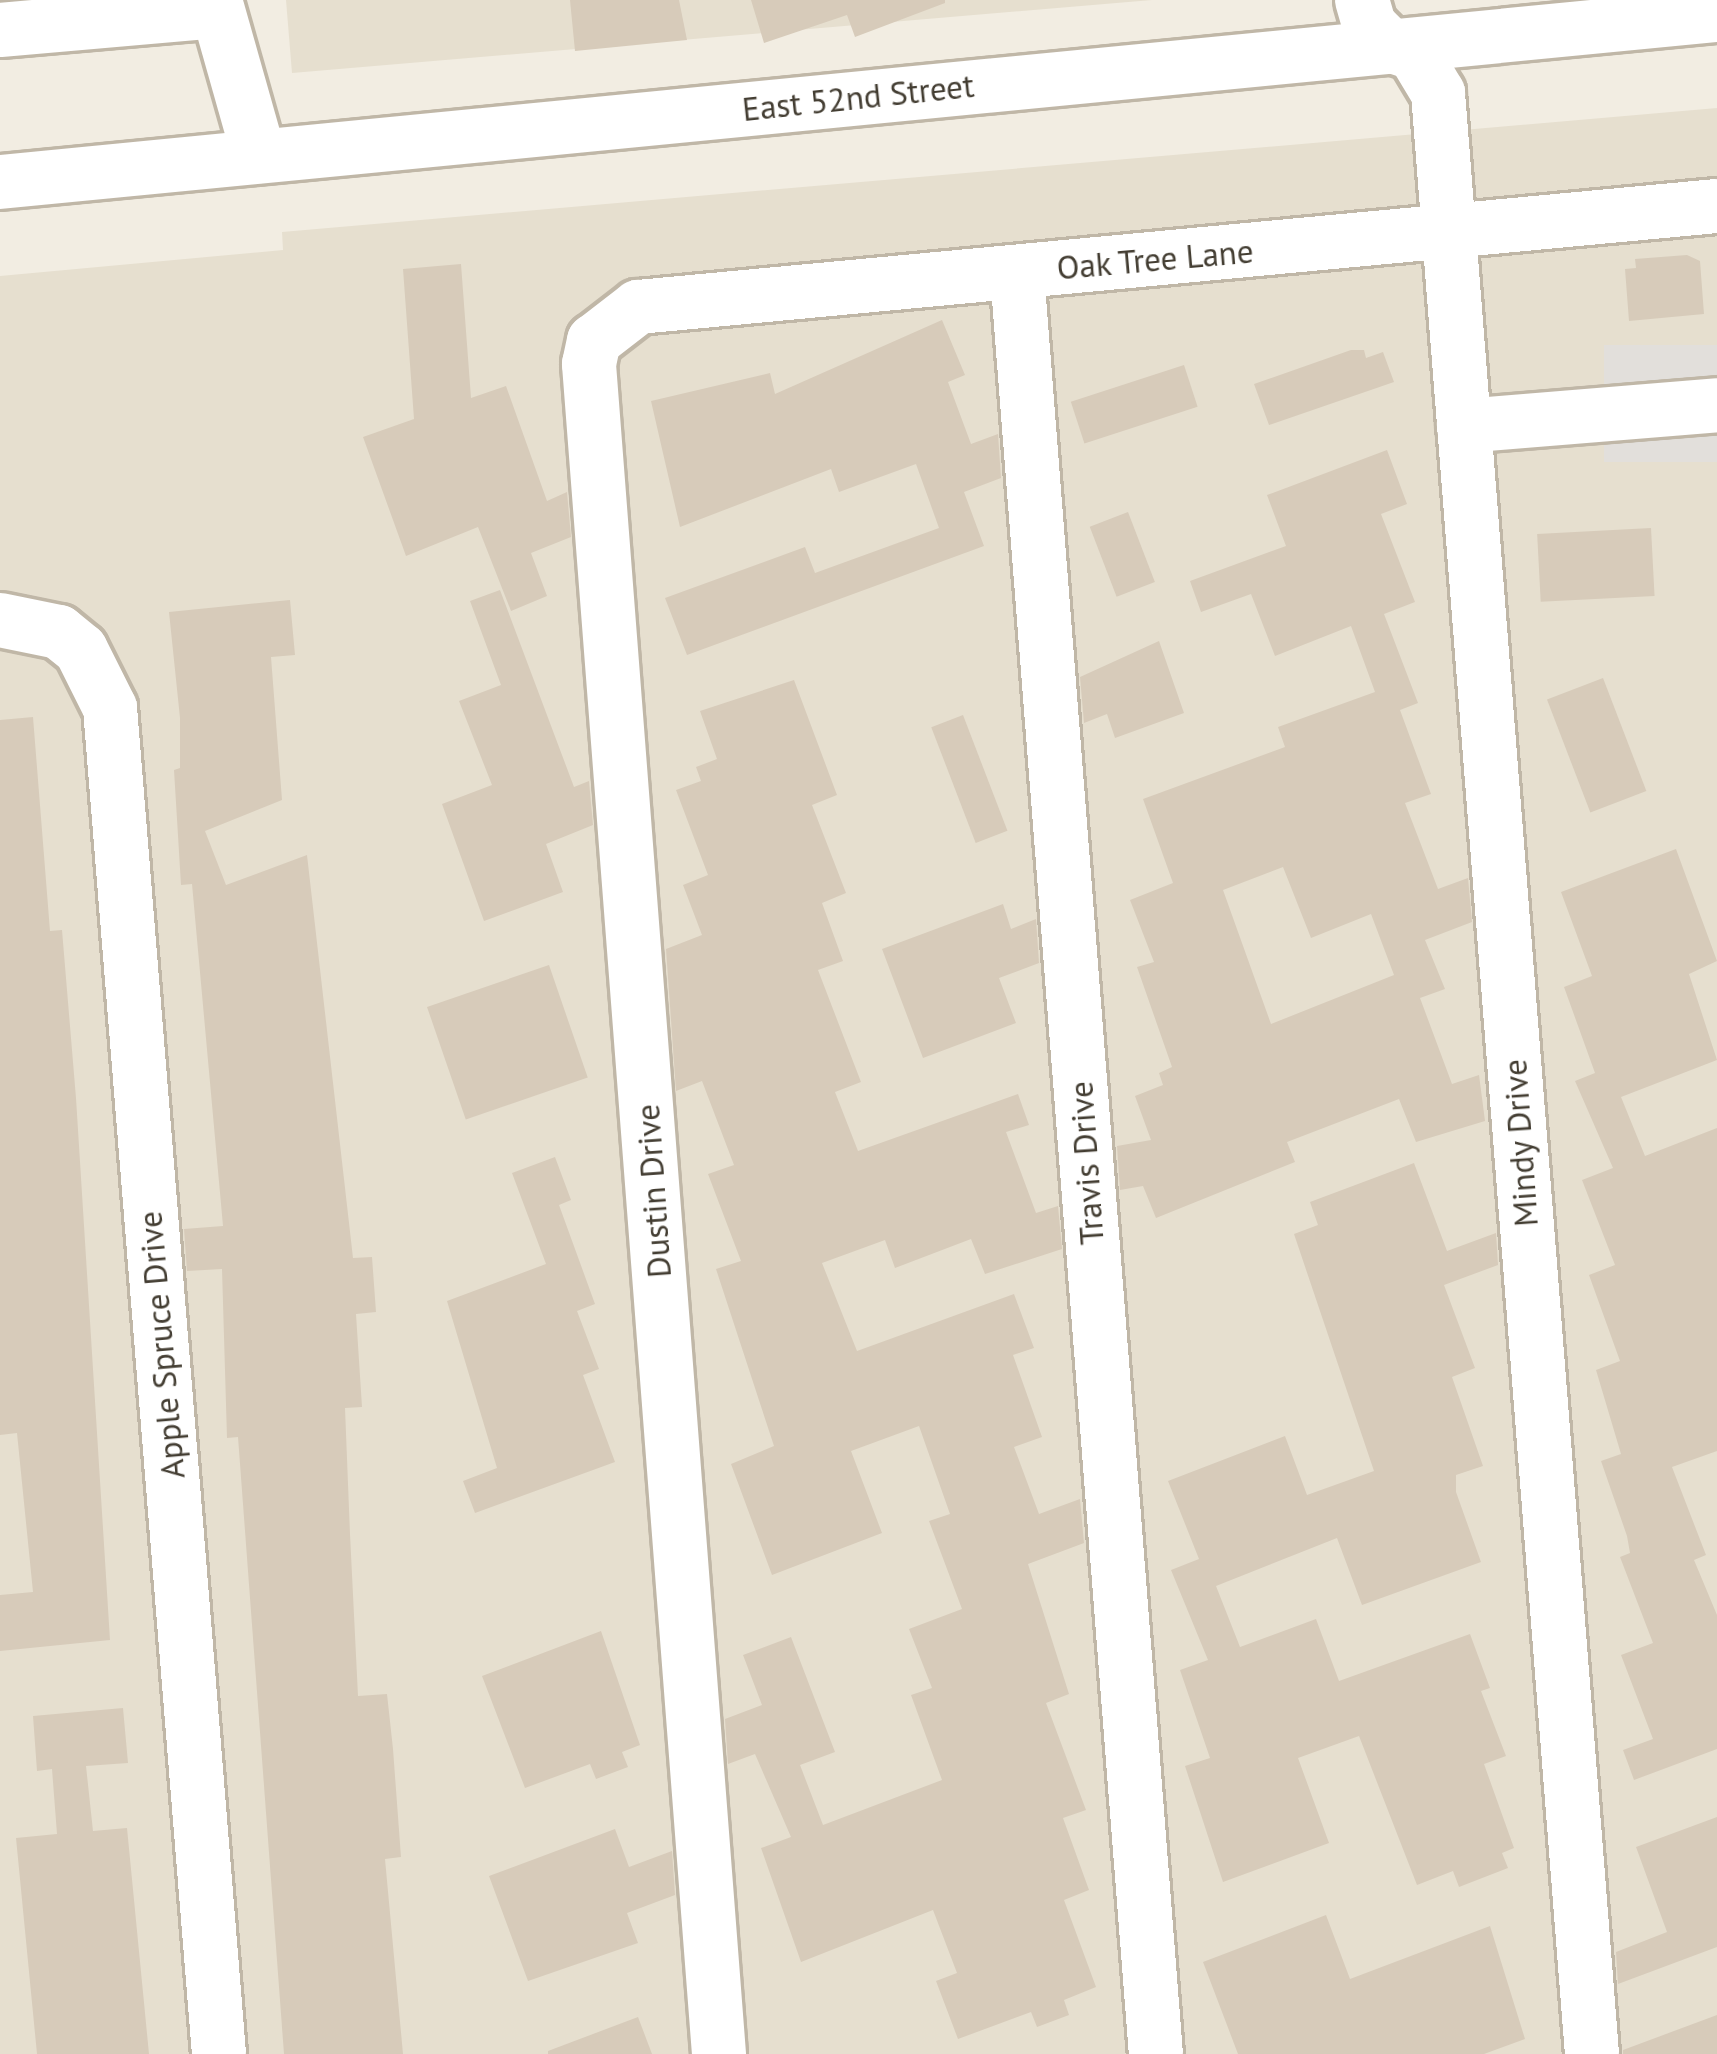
<!DOCTYPE html>
<style>
body{margin:0}
#map{position:relative;width:1717px;height:2054px;overflow:hidden;background:#f2ede2;font-family:"PT Sans",sans-serif}
div>[style]{position:absolute}
.residential>*{inset:0;background:#e6dfcf}
.parking>*{inset:0;background:#e2dfdb;transform-origin:0 0}
.building>*{inset:0;background:#d7cbba;transform-origin:0 0}
.roads{filter:drop-shadow(3px 0 #c0b7a7) drop-shadow(-3px 0 #c0b7a7) drop-shadow(0 3px #c0b7a7) drop-shadow(0 -3px #c0b7a7)}
.minor>*{height:54px;margin:-27px;padding:0 27px;transform-origin:27px;border-radius:27px;background:#fff}
span{translate:-50% -50%;white-space:nowrap;text-align:center;line-height:1.15;-webkit-text-stroke:9px #fff;paint-order:stroke}
.street-label{font-size:33px;color:#433d32}
</style>
<div id="map">
<div class="residential">
<i style="clip-path:polygon(286px 0,1152px 0,292px 73px)"></i>
<i style="clip-path:polygon(1717px 108px,1717px 2054px,0 2054px,0 276px,283px 250px,282px 232px)"></i>
</div>
<div class="parking">
<i style="left:1717px;top:345px;width:117px;height:113px;rotate:90deg"></i>
</div>
<div class="building">
<i style="clip-path:polygon(570px 0,679px 0,687px 40px,575px 51px)"></i>
<i style="clip-path:polygon(751px 0,945px 0,945px 3px,855px 37px,847px 15px,764px 43px)"></i>
<i style="clip-path:polygon(1687px 255px,1700px 261px,1704px 314px,1629px 321px,1625px 269px,1636px 268px,1635px 259px)"></i>
<i style="clip-path:polygon(461px 264px,471px 398px,506px 386px,547px 501px,567px 492px,571px 537px,531px 553px,547px 596px,511px 611px,478px 527px,406px 556px,363px 437px,414px 419px,403px 269px)"></i>
<i style="clip-path:polygon(942px 320px,965px 375px,948px 382px,971px 444px,998px 434px,1001px 478px,964px 492px,984px 546px,687px 655px,665px 598px,805px 547px,815px 573px,939px 528px,916px 464px,839px 492px,831px 469px,680px 527px,651px 401px,770px 373px,775px 394px)"></i>
<i style="clip-path:polygon(1351px 350px,1364px 350px,1366px 358px,1383px 352px,1394px 382px,1269px 425px,1254px 384px)"></i>
<i style="left:1184px;top:365px;width:44px;height:119px;rotate:72deg"></i>
<i style="clip-path:polygon(evenodd,1387px 450px,1407px 504px,1381px 514px,1415px 602px,1384px 614px,1418px 703px,1400px 710px,1431px 794px,1405px 803px,1438px 889px,1468px 878px,1472px 922px,1425px 940px,1445px 989px,1420px 998px,1452px 1084px,1479px 1075px,1485px 1121px,1416px 1142px,1399px 1099px,1287px 1142px,1295px 1162px,1156px 1218px,1143px 1186px,1120px 1190px,1117px 1146px,1151px 1140px,1135px 1096px,1163px 1085px,1159px 1073px,1172px 1067px,1137px 967px,1154px 962px,1130px 900px,1173px 883px,1143px 799px,1285px 747px,1278px 727px,1375px 692px,1351px 626px,1275px 656px,1251px 594px,1201px 612px,1190px 581px,1286px 546px,1267px 495px,1387px 450px,1283px 867px,1311px 938px,1371px 914px,1394px 975px,1271px 1024px,1223px 890px,1283px 867px)"></i>
<i style="left:1128px;top:512px;width:75px;height:41px;rotate:69deg"></i>
<i style="left:1651px;top:528px;width:68px;height:114px;rotate:87deg"></i>
<i style="clip-path:polygon(500px 590px,574px 787px,589px 781px,593px 825px,546px 844px,563px 892px,484px 921px,442px 804px,492px 785px,459px 701px,501px 685px,470px 601px)"></i>
<i style="clip-path:polygon(290px 600px,295px 655px,271px 657px,282px 800px,205px 831px,226px 885px,307px 855px,353px 1258px,372px 1257px,376px 1312px,356px 1314px,362px 1407px,345px 1408px,350px 1534px,358px 1696px,387px 1694px,393px 1749px,401px 1857px,385px 1859px,403px 2054px,284px 2054px,238px 1437px,227px 1438px,222px 1269px,187px 1271px,184px 1229px,223px 1226px,192px 884px,181px 885px,174px 770px,180px 768px,180px 718px,169px 612px)"></i>
<i style="clip-path:polygon(1159px 641px,1184px 713px,1115px 738px,1107px 714px,1084px 723px,1080px 677px)"></i>
<i style="left:1603px;top:678px;width:121px;height:60px;rotate:69deg"></i>
<i style="clip-path:polygon(794px 680px,837px 795px,812px 805px,846px 893px,822px 903px,843px 961px,818px 970px,861px 1082px,835px 1092px,858px 1151px,1018px 1094px,1029px 1125px,1006px 1132px,1036px 1213px,1058px 1206px,1062px 1249px,985px 1274px,971px 1239px,895px 1268px,885px 1240px,822px 1263px,857px 1351px,1014px 1294px,1034px 1348px,1013px 1355px,1042px 1437px,1014px 1447px,1039px 1514px,1080px 1499px,1084px 1543px,1028px 1564px,1069px 1694px,1046px 1703px,1086px 1810px,1063px 1818px,1089px 1890px,1064px 1900px,1096px 1987px,1064px 2000px,1069px 2015px,1037px 2027px,1031px 2012px,958px 2039px,936px 1981px,957px 1973px,933px 1910px,801px 1962px,761px 1848px,791px 1837px,755px 1754px,728px 1764px,725px 1719px,762px 1705px,743px 1655px,791px 1637px,835px 1752px,800px 1765px,823px 1825px,942px 1780px,911px 1695px,932px 1688px,909px 1629px,962px 1609px,929px 1521px,950px 1514px,919px 1426px,851px 1451px,882px 1533px,772px 1575px,731px 1464px,774px 1446px,716px 1269px,741px 1261px,708px 1174px,734px 1165px,702px 1081px,676px 1091px,666px 949px,702px 935px,683px 885px,708px 875px,676px 790px,701px 781px,696px 767px,717px 759px,700px 711px)"></i>
<i style="left:963px;top:715px;width:124px;height:34px;rotate:69deg"></i>
<i style="clip-path:polygon(33px 717px,50px 931px,62px 930px,76px 1098px,110px 1640px,0 1651px,0 1595px,33px 1592px,17px 1433px,0 1435px,0 720px)"></i>
<i style="clip-path:polygon(1676px 849px,1717px 961px,1689px 974px,1717px 1060px,1621px 1097px,1645px 1156px,1717px 1128px,1717px 1451px,1672px 1467px,1706px 1555px,1694px 1560px,1717px 1615px,1717px 1749px,1634px 1780px,1623px 1750px,1653px 1739px,1621px 1655px,1653px 1643px,1620px 1557px,1630px 1553px,1627px 1536px,1601px 1461px,1621px 1454px,1596px 1370px,1620px 1361px,1589px 1275px,1615px 1265px,1582px 1180px,1613px 1168px,1575px 1081px,1595px 1073px,1564px 987px,1592px 976px,1561px 892px)"></i>
<i style="clip-path:polygon(1003px 904px,1011px 929px,1036px 919px,1039px 963px,999px 978px,1016px 1023px,923px 1058px,882px 949px)"></i>
<i style="left:549px;top:965px;width:119px;height:129px;rotate:71deg"></i>
<i style="clip-path:polygon(555px 1157px,571px 1200px,559px 1205px,595px 1304px,577px 1311px,599px 1369px,583px 1375px,615px 1462px,475px 1513px,463px 1481px,497px 1468px,447px 1301px,546px 1264px,512px 1173px)"></i>
<i style="clip-path:polygon(1414px 1163px,1447px 1251px,1496px 1233px,1498px 1265px,1444px 1285px,1475px 1368px,1452px 1377px,1483px 1466px,1456px 1475px,1456px 1492px,1481px 1562px,1362px 1605px,1337px 1538px,1216px 1586px,1240px 1647px,1316px 1619px,1339px 1681px,1470px 1634px,1490px 1688px,1481px 1691px,1506px 1756px,1484px 1764px,1514px 1848px,1502px 1853px,1508px 1868px,1459px 1887px,1453px 1871px,1417px 1885px,1359px 1736px,1298px 1758px,1329px 1843px,1223px 1882px,1185px 1766px,1210px 1758px,1180px 1670px,1208px 1660px,1171px 1570px,1199px 1559px,1168px 1481px,1285px 1436px,1307px 1495px,1374px 1471px,1294px 1234px,1318px 1225px,1310px 1202px)"></i>
<i style="clip-path:polygon(601px 1631px,640px 1745px,622px 1752px,628px 1767px,596px 1779px,590px 1764px,525px 1788px,482px 1676px)"></i>
<i style="clip-path:polygon(123px 1708px,128px 1763px,86px 1766px,93px 1831px,127px 1828px,149px 2054px,37px 2054px,16px 1838px,57px 1834px,52px 1769px,37px 1771px,33px 1716px)"></i>
<i style="clip-path:polygon(1717px 1817px,1717px 1947px,1618px 1984px,1616px 1952px,1667px 1932px,1636px 1847px)"></i>
<i style="clip-path:polygon(615px 1829px,629px 1867px,672px 1851px,675px 1895px,627px 1913px,638px 1943px,528px 1981px,489px 1876px)"></i>
<i style="clip-path:polygon(1326px 1915px,1350px 1979px,1490px 1926px,1525px 2039px,1484px 2054px,1238px 2054px,1203px 1962px)"></i>
<i style="clip-path:polygon(1717px 2015px,1717px 2054px,1623px 2054px,1623px 2050px)"></i>
<i style="clip-path:polygon(638px 2017px,652px 2054px,548px 2054px,548px 2051px)"></i>
</div>
<div class="roads">
<div class="minor">
<i style="left:215px;top:0;width:162px;rotate:74.2deg"></i>
<i style="left:1362px;top:0;width:26px;rotate:74deg"></i>
<i style="left:1369px;top:25px;width:28px;rotate:45deg"></i>
<i style="left:1389px;top:45px;width:26px;rotate:18deg"></i>
<i style="left:1414px;top:53px;width:47px;rotate:59deg"></i>
<i style="left:1438px;top:93px;width:1967px;rotate:85.51deg"></i>
<i style="left:0;top:30px;width:218px;rotate:-5deg"></i>
<i style="left:0;top:182px;width:1725px;rotate:-5.56deg"></i>
<i style="left:1017px;top:273px;width:1786px;rotate:85.54deg"></i>
<i style="left:1464px;top:426px;width:254px;rotate:-4.7deg"></i>
<i style="left:0;top:620px;width:60px;rotate:11.5deg"></i>
<i style="left:59px;top:632px;width:28px;rotate:39deg"></i>
<i style="left:81px;top:650px;width:65px;rotate:63.4deg"></i>
<i style="left:110px;top:708px;width:1350px;rotate:85.37deg"></i>
<i style="left:719px;top:2054px;width:1695px;rotate:-94.4deg"></i>
<i style="left:589px;top:364px;width:24px;rotate:-78deg"></i>
<i style="left:594px;top:341px;width:56px;rotate:-37.7deg"></i>
<i style="left:638px;top:307px;width:1084px;rotate:-5.35deg"></i>
</div>
</div>
<div class="street-label">
<span style="left:858px;top:97px;rotate:-6deg">East 52nd Street</span>
<span style="left:1155px;top:259px;rotate:-5deg">Oak Tree Lane</span>
<span style="left:1520px;top:1143px;rotate:-94deg">Mindy Drive</span>
<span style="left:1086px;top:1163px;rotate:-94deg">Travis Drive</span>
<span style="left:653px;top:1191px;rotate:-94deg">Dustin Drive</span>
<span style="left:161px;top:1345px;rotate:-95deg">Apple Spruce Drive</span>
</div>
</div>
